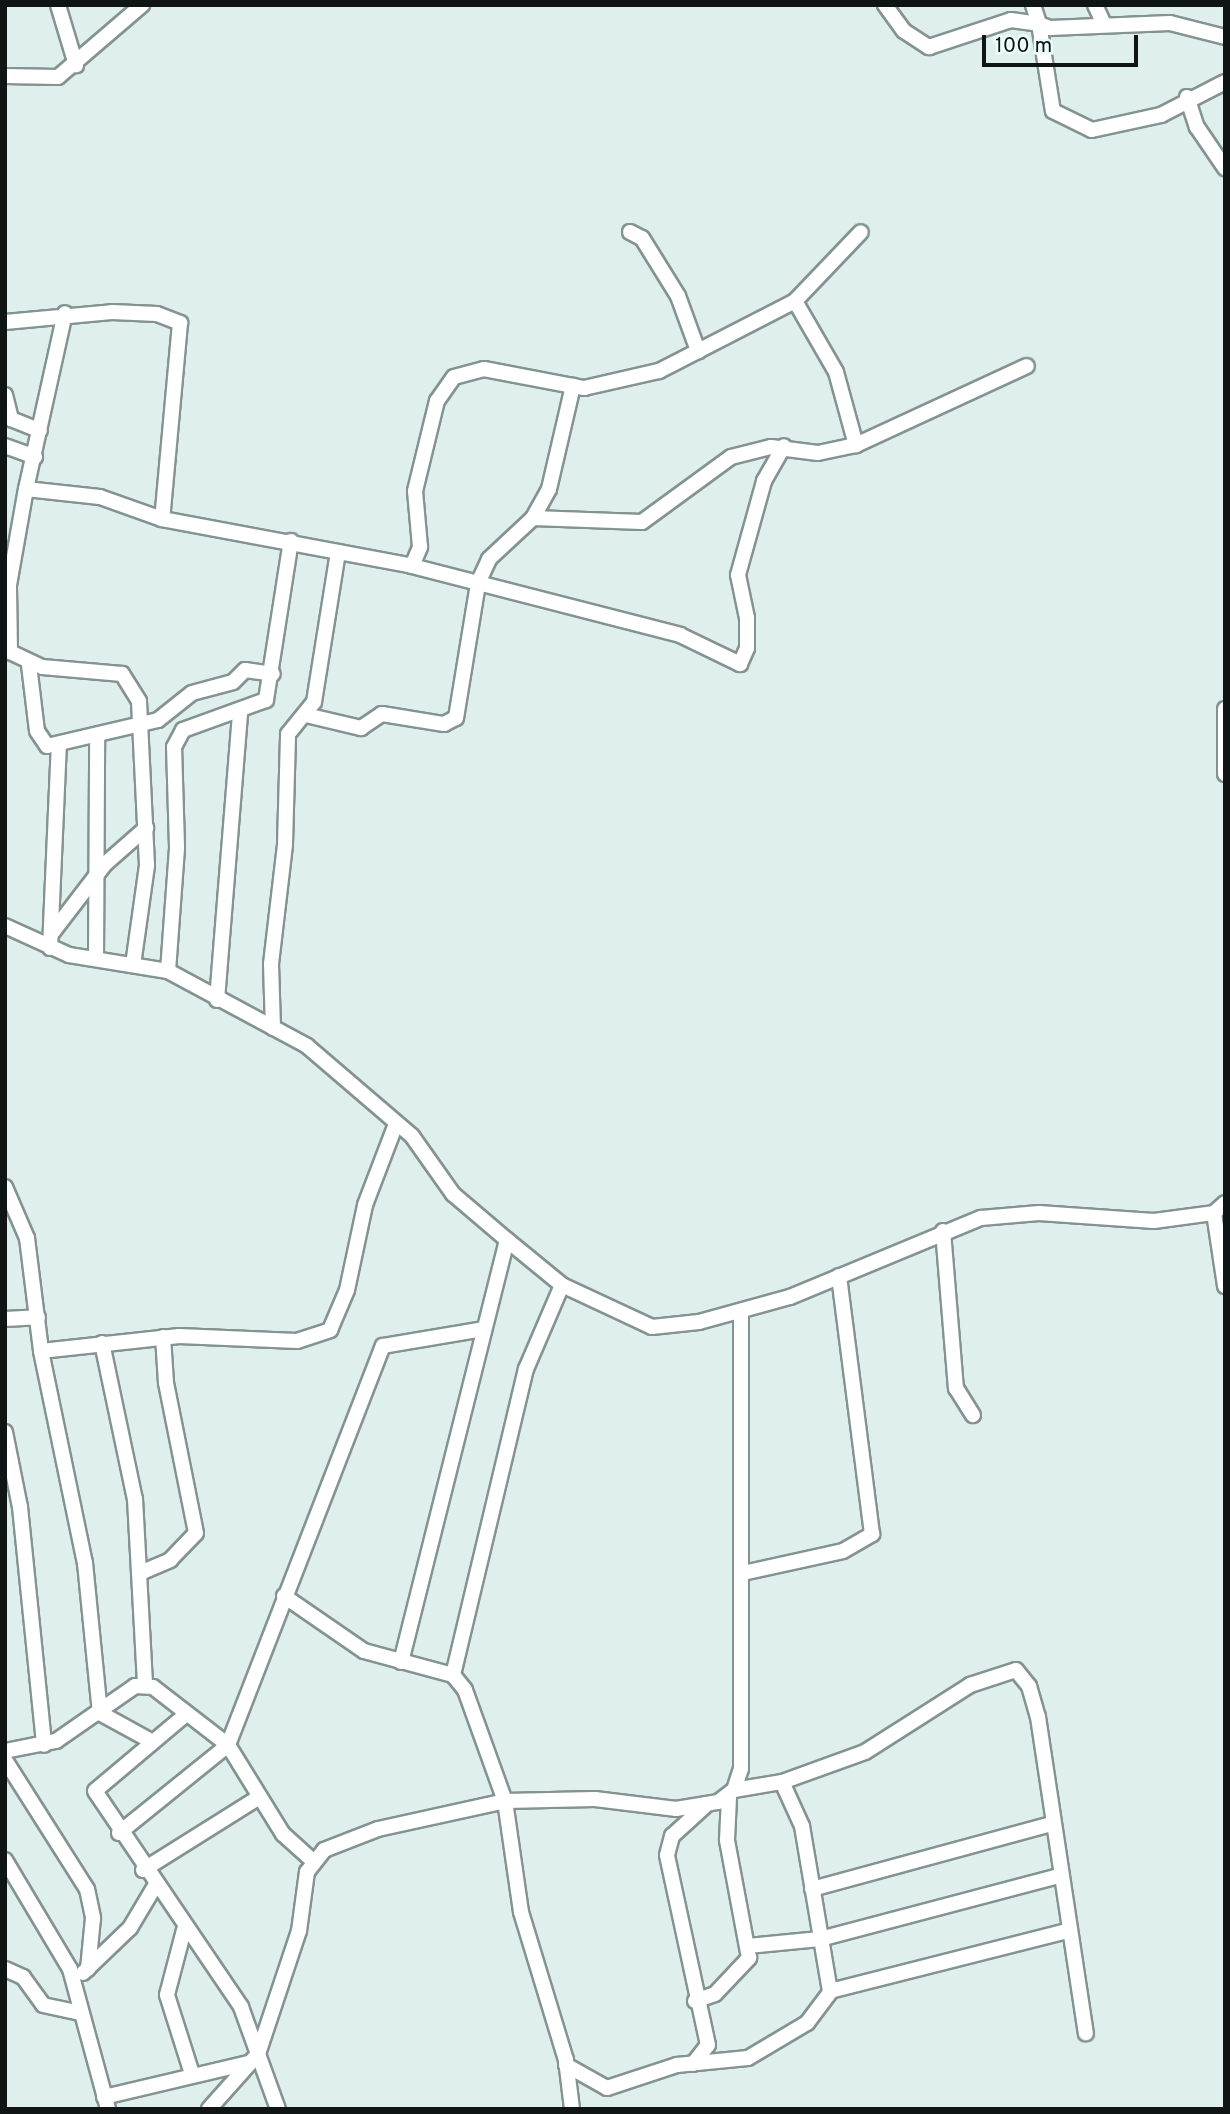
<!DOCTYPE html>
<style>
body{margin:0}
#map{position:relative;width:1230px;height:2114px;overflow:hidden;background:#dfefee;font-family:Overpass,sans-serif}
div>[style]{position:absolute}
.roads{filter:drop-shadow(2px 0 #849392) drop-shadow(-2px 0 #849392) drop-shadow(0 2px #849392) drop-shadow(0 -2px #849392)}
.minor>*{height:14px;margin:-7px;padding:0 7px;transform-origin:7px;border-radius:7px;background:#fff}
span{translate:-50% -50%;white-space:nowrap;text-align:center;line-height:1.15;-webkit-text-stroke:6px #ecfdfb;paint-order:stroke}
.frame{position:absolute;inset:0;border:7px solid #0f1514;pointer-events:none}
.scale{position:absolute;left:982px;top:35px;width:156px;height:32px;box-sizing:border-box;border:4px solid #0f1514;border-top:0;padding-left:9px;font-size:21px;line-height:24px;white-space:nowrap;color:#0f1514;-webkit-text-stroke:5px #ecfdfb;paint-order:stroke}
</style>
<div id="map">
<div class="roads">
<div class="minor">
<i style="left:58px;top:5px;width:63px;rotate:73.3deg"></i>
<i style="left:885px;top:5px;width:32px;rotate:54deg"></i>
<i style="left:904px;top:31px;width:30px;rotate:33deg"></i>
<i style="left:929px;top:47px;width:86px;rotate:-18.2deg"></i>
<i style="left:1011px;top:20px;width:28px;rotate:8deg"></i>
<i style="left:1039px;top:24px;width:88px;rotate:80.9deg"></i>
<i style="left:1053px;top:111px;width:43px;rotate:26deg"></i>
<i style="left:1092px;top:130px;width:71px;rotate:-12.3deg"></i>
<i style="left:1161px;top:115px;width:72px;rotate:-27.3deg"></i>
<i style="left:1033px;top:5px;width:20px;rotate:72deg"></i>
<i style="left:1039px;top:24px;width:12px;rotate:20deg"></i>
<i style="left:1050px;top:28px;width:120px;rotate:-2.4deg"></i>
<i style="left:1170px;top:23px;width:57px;rotate:14.3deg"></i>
<i style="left:1095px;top:5px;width:21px;rotate:65deg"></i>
<i style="left:5px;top:76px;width:53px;rotate:1.1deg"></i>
<i style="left:58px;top:77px;width:111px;rotate:-40.6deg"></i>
<i style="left:1187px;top:97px;width:32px;rotate:72deg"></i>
<i style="left:1197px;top:127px;width:50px;rotate:55.7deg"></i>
<i style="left:630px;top:232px;width:13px;rotate:27deg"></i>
<i style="left:642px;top:238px;width:68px;rotate:58.2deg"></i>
<i style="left:678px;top:296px;width:59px;rotate:70deg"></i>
<i style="left:795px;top:301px;width:82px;rotate:60deg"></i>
<i style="left:836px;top:372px;width:76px;rotate:74.7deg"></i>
<i style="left:5px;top:322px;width:107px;rotate:-5.3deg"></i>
<i style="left:112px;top:312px;width:45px;rotate:2.5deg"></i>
<i style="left:157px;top:314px;width:25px;rotate:21deg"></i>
<i style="left:180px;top:323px;width:197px;rotate:95.2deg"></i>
<i style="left:5px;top:395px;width:25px;rotate:76deg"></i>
<i style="left:11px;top:419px;width:31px;rotate:22deg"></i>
<i style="left:5px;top:446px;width:32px;rotate:20deg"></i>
<i style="left:26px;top:489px;width:180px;rotate:-77.5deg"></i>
<i style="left:533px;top:518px;width:109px;rotate:2.1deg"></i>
<i style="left:642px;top:522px;width:110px;rotate:-36.1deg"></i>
<i style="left:731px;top:457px;width:41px;rotate:-14deg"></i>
<i style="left:771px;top:447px;width:47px;rotate:7.3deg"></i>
<i style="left:818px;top:453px;width:39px;rotate:-12deg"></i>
<i style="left:856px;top:445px;width:188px;rotate:-24.8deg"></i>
<i style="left:412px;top:566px;width:277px;rotate:14.4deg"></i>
<i style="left:680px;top:635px;width:67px;rotate:25.8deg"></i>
<i style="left:740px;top:664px;width:17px;rotate:-66deg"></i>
<i style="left:747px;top:648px;width:30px;rotate:-90deg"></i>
<i style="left:747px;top:618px;width:44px;rotate:-101.8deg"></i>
<i style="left:738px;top:575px;width:98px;rotate:-74.5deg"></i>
<i style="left:764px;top:481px;width:40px;rotate:-60.3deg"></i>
<i style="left:29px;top:665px;width:66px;rotate:83.1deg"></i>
<i style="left:37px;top:731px;width:18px;rotate:56deg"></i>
<i style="left:47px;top:746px;width:114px;rotate:-13.2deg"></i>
<i style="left:158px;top:720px;width:43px;rotate:-38.5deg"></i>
<i style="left:192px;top:693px;width:42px;rotate:-15deg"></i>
<i style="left:233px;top:682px;width:17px;rotate:-45deg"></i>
<i style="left:245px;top:670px;width:28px;rotate:8deg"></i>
<i style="left:1225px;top:709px;width:65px;rotate:90deg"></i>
<i style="left:306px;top:715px;width:57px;rotate:13.3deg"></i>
<i style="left:361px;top:728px;width:25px;rotate:-34deg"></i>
<i style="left:382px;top:714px;width:63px;rotate:9.2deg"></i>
<i style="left:444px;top:724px;width:13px;rotate:-27deg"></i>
<i style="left:456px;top:718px;width:137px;rotate:-80.7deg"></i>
<i style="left:478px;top:583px;width:26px;rotate:-65deg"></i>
<i style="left:489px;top:559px;width:60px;rotate:-43deg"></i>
<i style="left:533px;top:518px;width:33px;rotate:-61deg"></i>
<i style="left:549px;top:489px;width:106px;rotate:-76.9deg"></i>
<i style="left:5px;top:926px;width:70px;rotate:24.4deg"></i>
<i style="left:69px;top:955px;width:100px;rotate:9.2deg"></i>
<i style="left:168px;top:971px;width:158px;rotate:28.3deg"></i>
<i style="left:307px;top:1046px;width:138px;rotate:40.6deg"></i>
<i style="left:412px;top:1136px;width:71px;rotate:54.7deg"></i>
<i style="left:453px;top:1194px;width:71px;rotate:40.4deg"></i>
<i style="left:507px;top:1240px;width:71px;rotate:39.3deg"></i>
<i style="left:562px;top:1285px;width:99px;rotate:25deg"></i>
<i style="left:652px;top:1327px;width:47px;rotate:-6.1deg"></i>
<i style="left:699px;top:1322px;width:94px;rotate:-15.4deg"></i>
<i style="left:790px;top:1297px;width:207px;rotate:-22.5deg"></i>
<i style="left:981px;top:1218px;width:58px;rotate:-4.9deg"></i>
<i style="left:1039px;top:1213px;width:115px;rotate:4deg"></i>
<i style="left:1154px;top:1221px;width:61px;rotate:-7.6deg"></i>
<i style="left:1214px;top:1213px;width:15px;rotate:-42deg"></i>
<i style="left:52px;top:933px;width:87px;rotate:-52.5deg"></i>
<i style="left:105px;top:864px;width:55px;rotate:-41.3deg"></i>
<i style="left:50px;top:948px;width:203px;rotate:-87.5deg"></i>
<i style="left:96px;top:959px;width:223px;rotate:-89.7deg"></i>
<i style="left:133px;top:965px;width:101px;rotate:-82deg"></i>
<i style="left:147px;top:865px;width:164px;rotate:-92.8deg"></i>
<i style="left:139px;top:701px;width:32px;rotate:-122deg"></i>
<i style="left:122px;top:674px;width:80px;rotate:-175deg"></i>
<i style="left:42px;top:667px;width:35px;rotate:-155deg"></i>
<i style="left:10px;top:652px;width:67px;rotate:-90.9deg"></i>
<i style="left:9px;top:585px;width:97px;rotate:-80deg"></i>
<i style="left:26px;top:489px;width:74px;rotate:6.2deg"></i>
<i style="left:100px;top:497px;width:66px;rotate:19.5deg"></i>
<i style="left:162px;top:519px;width:254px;rotate:10.6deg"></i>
<i style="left:412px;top:566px;width:21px;rotate:-67deg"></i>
<i style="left:420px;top:547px;width:56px;rotate:-95.1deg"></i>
<i style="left:415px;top:491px;width:93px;rotate:-76.3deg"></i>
<i style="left:437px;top:401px;width:29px;rotate:-55deg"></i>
<i style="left:454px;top:377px;width:31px;rotate:-15deg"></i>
<i style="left:484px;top:369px;width:102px;rotate:10.8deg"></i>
<i style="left:584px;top:388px;width:77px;rotate:-12.8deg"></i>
<i style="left:659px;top:371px;width:153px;rotate:-27.2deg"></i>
<i style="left:795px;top:301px;width:95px;rotate:-46.3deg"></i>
<i style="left:168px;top:971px;width:124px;rotate:-85.8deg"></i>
<i style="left:177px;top:847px;width:100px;rotate:-91.7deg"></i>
<i style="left:174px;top:747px;width:19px;rotate:-62deg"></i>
<i style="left:183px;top:730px;width:88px;rotate:-19.9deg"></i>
<i style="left:266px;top:700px;width:161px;rotate:-81.1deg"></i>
<i style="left:217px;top:1000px;width:289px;rotate:-85.4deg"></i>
<i style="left:273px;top:1028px;width:64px;rotate:-91.8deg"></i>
<i style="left:271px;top:964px;width:121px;rotate:-83.3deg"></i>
<i style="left:285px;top:844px;width:110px;rotate:-88.4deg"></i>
<i style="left:288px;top:734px;width:41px;rotate:-50.9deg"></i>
<i style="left:314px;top:702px;width:152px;rotate:-80.9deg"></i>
<i style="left:5px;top:1187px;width:56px;rotate:66.7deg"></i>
<i style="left:27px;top:1238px;width:114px;rotate:82.9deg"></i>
<i style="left:41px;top:1351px;width:217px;rotate:78.3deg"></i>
<i style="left:85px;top:1563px;width:151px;rotate:84.3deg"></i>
<i style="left:100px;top:1713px;width:58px;rotate:28.8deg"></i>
<i style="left:1214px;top:1213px;width:74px;rotate:81.4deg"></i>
<i style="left:943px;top:1231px;width:158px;rotate:85.3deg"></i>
<i style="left:956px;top:1388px;width:32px;rotate:58deg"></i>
<i style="left:5px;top:1319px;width:33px;rotate:-3deg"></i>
<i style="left:102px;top:1343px;width:159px;rotate:78.1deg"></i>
<i style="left:135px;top:1499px;width:185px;rotate:86.9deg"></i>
<i style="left:41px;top:1351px;width:139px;rotate:-6.2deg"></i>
<i style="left:179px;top:1336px;width:118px;rotate:2.4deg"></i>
<i style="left:297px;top:1341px;width:35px;rotate:-18deg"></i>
<i style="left:330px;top:1330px;width:43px;rotate:-67deg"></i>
<i style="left:347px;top:1290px;width:87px;rotate:-78deg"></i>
<i style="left:365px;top:1205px;width:87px;rotate:-69.1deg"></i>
<i style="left:5px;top:1432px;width:76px;rotate:78.7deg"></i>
<i style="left:20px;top:1507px;width:239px;rotate:84.2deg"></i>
<i style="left:140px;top:1573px;width:33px;rotate:-23deg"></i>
<i style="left:170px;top:1560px;width:37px;rotate:-46deg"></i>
<i style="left:196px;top:1533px;width:153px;rotate:-101.3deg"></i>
<i style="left:166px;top:1383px;width:46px;rotate:-93.7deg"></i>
<i style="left:743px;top:1573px;width:102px;rotate:-12.4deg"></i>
<i style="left:843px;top:1551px;width:34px;rotate:-30deg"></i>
<i style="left:872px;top:1534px;width:260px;rotate:-97.3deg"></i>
<i style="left:284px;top:1596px;width:97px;rotate:34.5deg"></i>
<i style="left:364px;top:1651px;width:92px;rotate:15.1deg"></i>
<i style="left:453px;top:1675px;width:19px;rotate:51deg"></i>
<i style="left:465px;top:1690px;width:118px;rotate:70.2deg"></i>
<i style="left:505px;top:1801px;width:112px;rotate:81.8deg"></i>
<i style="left:521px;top:1912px;width:155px;rotate:73.1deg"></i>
<i style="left:566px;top:2060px;width:49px;rotate:83deg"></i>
<i style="left:401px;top:1662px;width:435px;rotate:-75.9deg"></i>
<i style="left:453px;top:1675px;width:315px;rotate:-76.6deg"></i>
<i style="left:526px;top:1369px;width:91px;rotate:-66.8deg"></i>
<i style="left:184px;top:1716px;width:116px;rotate:139.9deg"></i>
<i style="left:95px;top:1791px;width:261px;rotate:55.9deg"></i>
<i style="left:241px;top:2007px;width:109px;rotate:70.1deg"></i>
<i style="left:5px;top:1751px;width:52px;rotate:-11.1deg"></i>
<i style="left:56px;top:1741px;width:96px;rotate:-34.8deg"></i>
<i style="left:135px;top:1686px;width:18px;rotate:3deg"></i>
<i style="left:153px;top:1687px;width:95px;rotate:37.7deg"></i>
<i style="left:228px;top:1745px;width:105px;rotate:58.3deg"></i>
<i style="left:283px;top:1834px;width:39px;rotate:42deg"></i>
<i style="left:5px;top:1760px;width:153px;rotate:57.6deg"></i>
<i style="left:87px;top:1889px;width:30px;rotate:78deg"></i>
<i style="left:93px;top:1918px;width:51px;rotate:95.6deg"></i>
<i style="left:782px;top:1782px;width:48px;rotate:65.6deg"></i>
<i style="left:802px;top:1826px;width:167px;rotate:80.4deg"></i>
<i style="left:830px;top:1991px;width:244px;rotate:-14.2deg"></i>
<i style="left:734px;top:1790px;width:49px;rotate:-9.5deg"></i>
<i style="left:782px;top:1782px;width:88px;rotate:-19.9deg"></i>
<i style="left:865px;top:1752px;width:125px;rotate:-32.5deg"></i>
<i style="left:970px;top:1685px;width:48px;rotate:-18.1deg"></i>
<i style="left:1016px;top:1670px;width:21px;rotate:51deg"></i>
<i style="left:1029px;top:1686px;width:32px;rotate:74deg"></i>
<i style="left:1038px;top:1717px;width:320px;rotate:81.4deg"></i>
<i style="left:119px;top:1833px;width:140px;rotate:-38.9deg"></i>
<i style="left:228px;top:1745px;width:428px;rotate:-68.8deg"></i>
<i style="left:383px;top:1346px;width:102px;rotate:-9.6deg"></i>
<i style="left:5px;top:1860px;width:127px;rotate:59.2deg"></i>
<i style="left:70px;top:1969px;width:145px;rotate:74.8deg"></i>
<i style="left:143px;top:1870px;width:136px;rotate:-32.1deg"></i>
<i style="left:812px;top:1889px;width:249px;rotate:-15.2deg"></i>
<i style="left:184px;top:1930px;width:67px;rotate:104.7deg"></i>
<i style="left:167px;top:1995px;width:83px;rotate:72.4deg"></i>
<i style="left:748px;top:1946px;width:72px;rotate:-5.6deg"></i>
<i style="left:820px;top:1939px;width:246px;rotate:-14.8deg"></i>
<i style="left:5px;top:1969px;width:20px;rotate:24deg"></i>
<i style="left:23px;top:1977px;width:34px;rotate:54deg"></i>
<i style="left:43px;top:2005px;width:38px;rotate:12deg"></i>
<i style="left:83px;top:1973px;width:65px;rotate:-43.8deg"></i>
<i style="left:130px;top:1928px;width:49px;rotate:-59.2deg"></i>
<i style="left:695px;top:2001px;width:21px;rotate:-19deg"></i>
<i style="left:715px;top:1994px;width:50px;rotate:-46.6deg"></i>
<i style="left:749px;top:1958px;width:120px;rotate:-100.6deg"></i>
<i style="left:727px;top:1840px;width:43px;rotate:-87.3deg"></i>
<i style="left:693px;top:2064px;width:24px;rotate:-52deg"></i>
<i style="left:708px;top:2045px;width:194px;rotate:-102.2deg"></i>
<i style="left:667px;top:1855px;width:20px;rotate:-75deg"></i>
<i style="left:672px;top:1836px;width:45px;rotate:-42.3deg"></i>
<i style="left:566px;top:2065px;width:47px;rotate:29.3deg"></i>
<i style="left:607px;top:2088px;width:74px;rotate:-18.2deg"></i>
<i style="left:677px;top:2065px;width:71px;rotate:-5.6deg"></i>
<i style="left:748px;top:2058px;width:69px;rotate:-30.7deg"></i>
<i style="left:807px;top:2023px;width:40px;rotate:-53deg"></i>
<i style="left:104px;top:2097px;width:148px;rotate:-13.3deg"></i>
<i style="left:209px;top:2109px;width:74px;rotate:-48.3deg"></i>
<i style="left:258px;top:2054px;width:130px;rotate:-71.6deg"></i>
<i style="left:299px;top:1931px;width:60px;rotate:-82.3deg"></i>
<i style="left:307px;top:1872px;width:28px;rotate:-52deg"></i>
<i style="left:324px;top:1850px;width:58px;rotate:-21.3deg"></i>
<i style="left:378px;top:1829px;width:130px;rotate:-12.4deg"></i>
<i style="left:505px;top:1801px;width:90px;rotate:-1.3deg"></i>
<i style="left:595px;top:1799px;width:82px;rotate:7deg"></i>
<i style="left:676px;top:1809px;width:43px;rotate:-9.5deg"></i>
<i style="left:718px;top:1802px;width:20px;rotate:-37deg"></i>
<i style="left:734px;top:1790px;width:22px;rotate:-72deg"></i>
<i style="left:741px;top:1769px;width:458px;rotate:-90deg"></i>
</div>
</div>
<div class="frame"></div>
<div class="scale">100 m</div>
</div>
